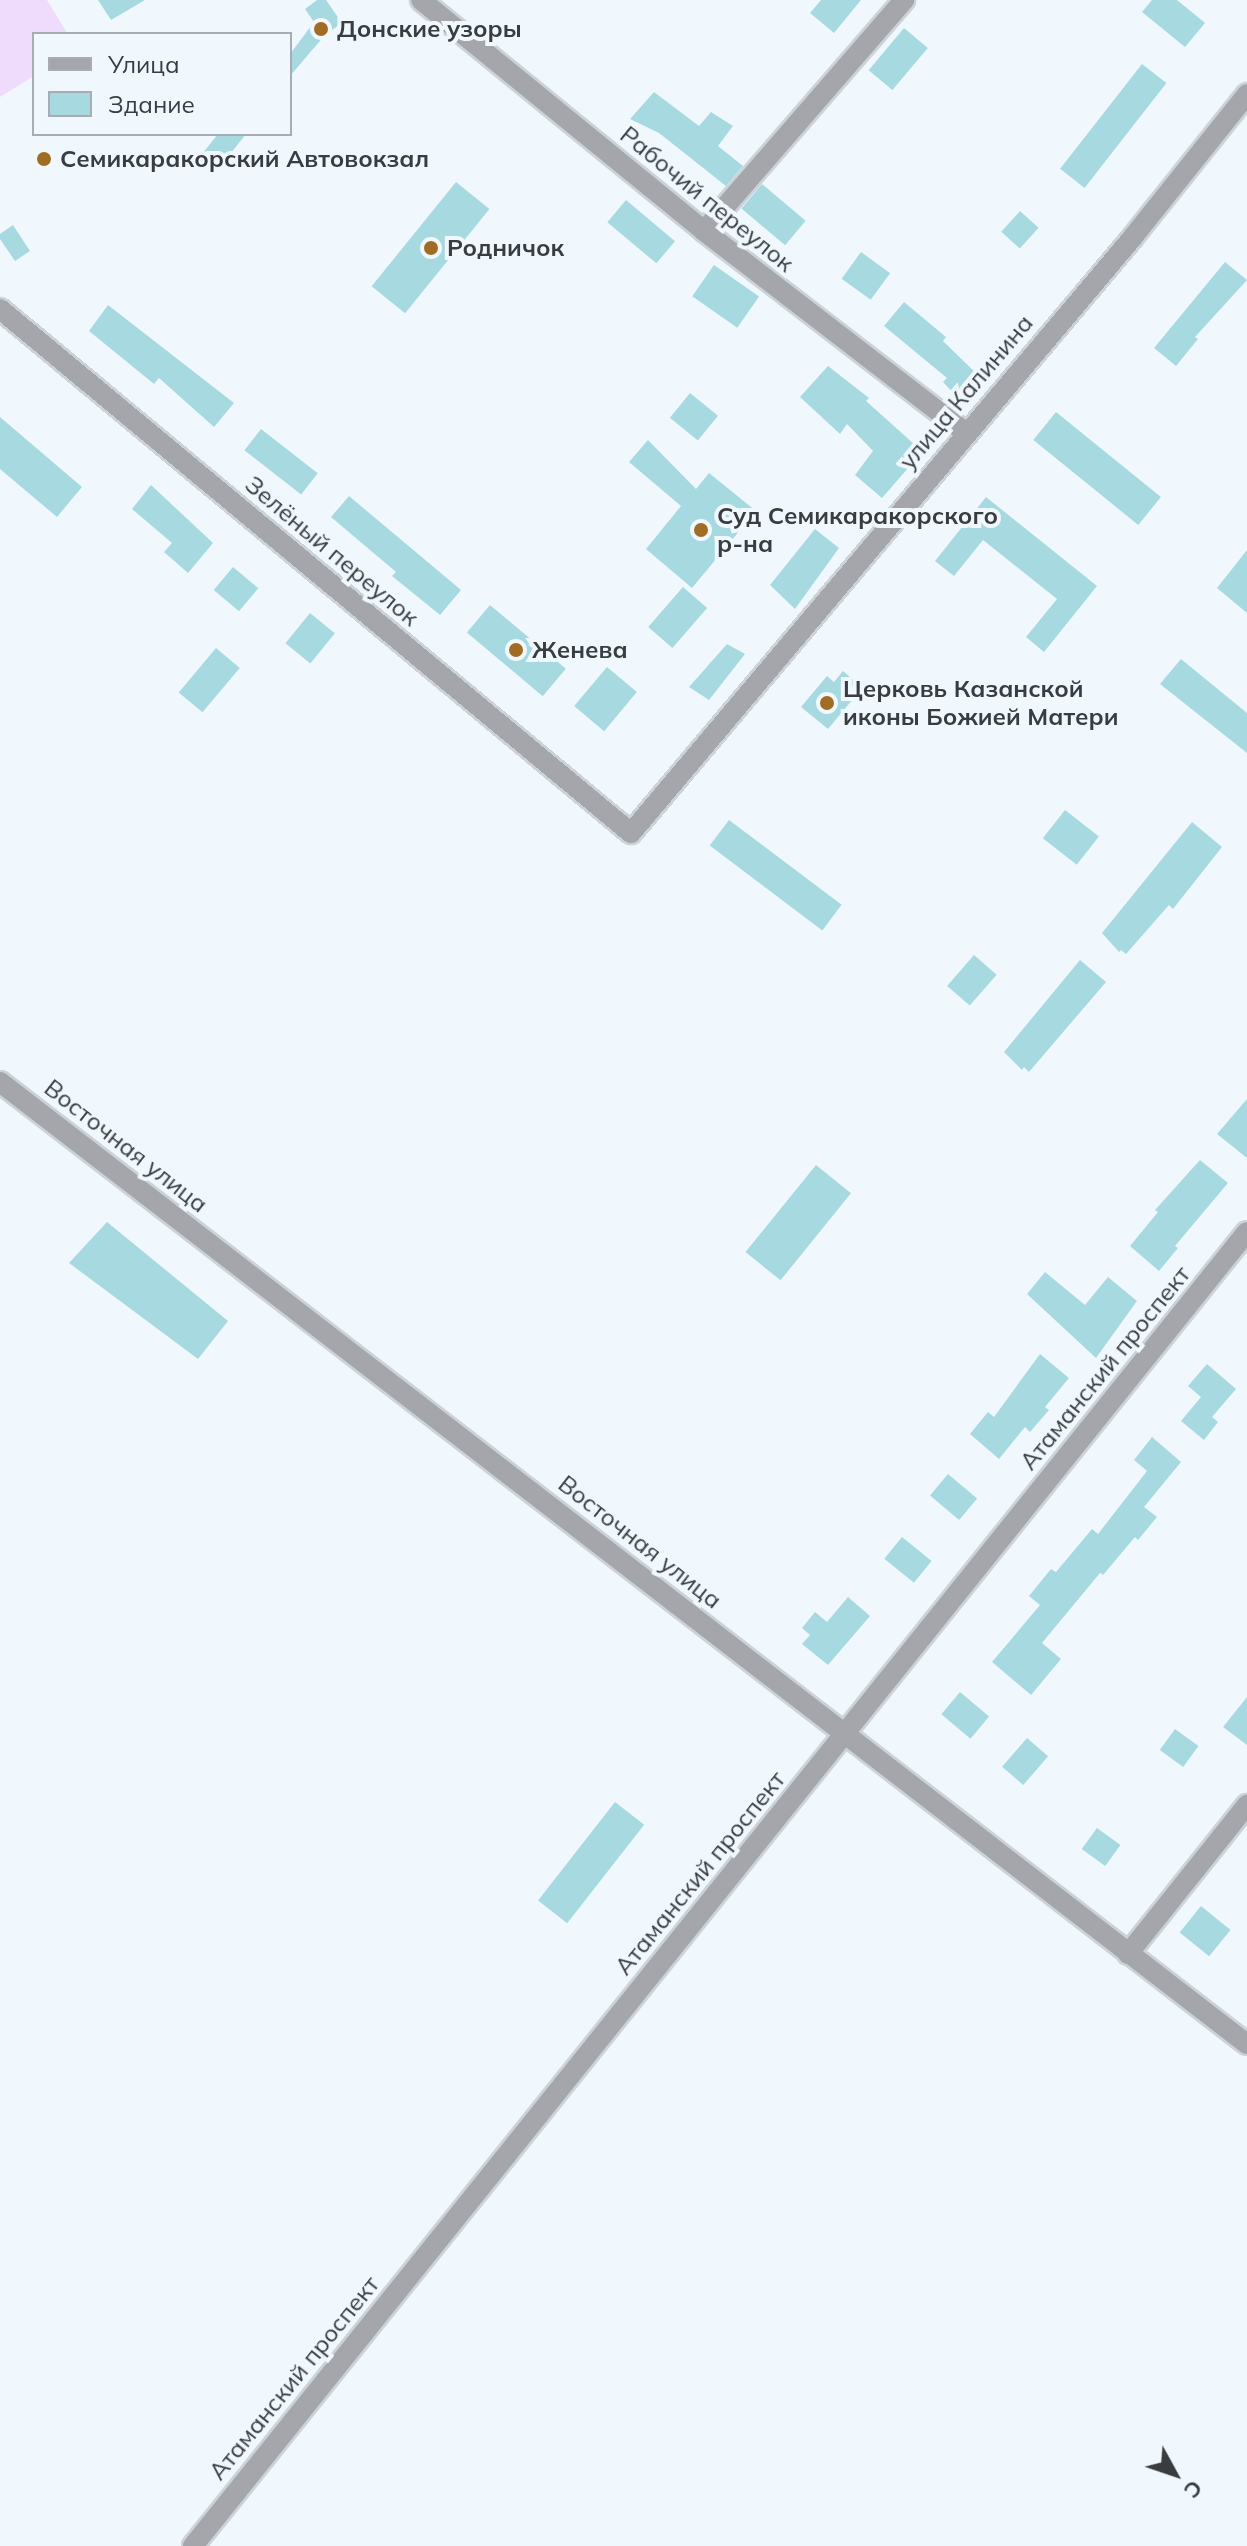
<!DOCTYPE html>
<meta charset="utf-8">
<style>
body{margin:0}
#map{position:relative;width:1247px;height:2546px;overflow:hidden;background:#f0f8fe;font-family:Mulish,sans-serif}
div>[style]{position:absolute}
.green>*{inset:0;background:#efdcfd}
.building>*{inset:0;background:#a7d9e1;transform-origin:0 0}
.roads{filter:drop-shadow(2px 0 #cbd3d8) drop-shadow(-2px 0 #cbd3d8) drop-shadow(0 2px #cbd3d8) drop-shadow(0 -2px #cbd3d8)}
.street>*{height:20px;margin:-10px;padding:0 10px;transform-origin:10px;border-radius:10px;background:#a5a6ab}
.dots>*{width:22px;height:22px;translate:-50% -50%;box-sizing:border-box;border:4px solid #f0f8fe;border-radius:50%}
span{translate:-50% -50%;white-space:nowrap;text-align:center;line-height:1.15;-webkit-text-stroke:8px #f0f8fe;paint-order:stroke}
.poi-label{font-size:24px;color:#393d40;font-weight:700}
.left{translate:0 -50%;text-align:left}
.street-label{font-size:24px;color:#393d40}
.legend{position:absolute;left:32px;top:32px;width:260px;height:104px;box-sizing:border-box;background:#f0f8fe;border:2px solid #a7adb2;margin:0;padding:10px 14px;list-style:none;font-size:24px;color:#393d40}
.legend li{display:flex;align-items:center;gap:16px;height:40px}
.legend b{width:40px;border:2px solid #a7adb2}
.north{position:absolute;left:1135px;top:2434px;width:80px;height:80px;-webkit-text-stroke:6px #f0f8fe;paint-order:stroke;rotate:130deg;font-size:22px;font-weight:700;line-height:32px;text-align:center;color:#393d40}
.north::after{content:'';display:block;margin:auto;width:28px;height:36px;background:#393d40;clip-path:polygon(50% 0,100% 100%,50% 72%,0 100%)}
</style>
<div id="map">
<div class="green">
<i style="clip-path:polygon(0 0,47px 0,66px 31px,65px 34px,34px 34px,34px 76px,0 97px)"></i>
</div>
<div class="building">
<i style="clip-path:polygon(98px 0,145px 0,111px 20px)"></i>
<i style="clip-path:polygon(317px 0,326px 0,342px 23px,325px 35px,290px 76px,290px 54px,314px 22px,305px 9px)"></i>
<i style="clip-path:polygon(821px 0,861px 0,834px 33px,810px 13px)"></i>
<i style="clip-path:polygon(1152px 0,1177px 0,1205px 23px,1185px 47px,1142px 12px)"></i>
<i style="left:904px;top:28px;width:31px;height:55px;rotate:40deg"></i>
<i style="left:1142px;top:64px;width:31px;height:133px;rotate:38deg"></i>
<i style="clip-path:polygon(654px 92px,699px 126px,711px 112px,733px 126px,718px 146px,743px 166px,726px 186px,659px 133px,630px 119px)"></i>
<i style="clip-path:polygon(218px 134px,246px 134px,220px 167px,202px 154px)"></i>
<i style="left:456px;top:182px;width:43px;height:134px;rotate:39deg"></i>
<i style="left:762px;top:184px;width:57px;height:32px;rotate:40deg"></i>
<i style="left:626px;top:200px;width:64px;height:29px;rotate:40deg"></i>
<i style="left:1020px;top:211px;width:25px;height:28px;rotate:42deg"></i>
<i style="clip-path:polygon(13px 225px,30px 251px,15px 261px,0 239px,0 234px)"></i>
<i style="left:861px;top:252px;width:36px;height:33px;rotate:36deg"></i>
<i style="clip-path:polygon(1225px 262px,1247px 280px,1195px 337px,1198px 339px,1176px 366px,1154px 348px)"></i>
<i style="left:714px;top:265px;width:55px;height:38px;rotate:35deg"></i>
<i style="clip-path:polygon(904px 302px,946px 337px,943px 341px,982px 379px,962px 402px,943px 382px,947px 378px,884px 326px)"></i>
<i style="clip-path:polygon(108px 305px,234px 403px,214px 427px,159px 378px,154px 384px,89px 331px)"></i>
<i style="clip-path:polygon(828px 366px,869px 398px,866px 401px,914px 444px,910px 466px,882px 498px,855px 475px,873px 451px,847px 424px,840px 434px,800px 397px)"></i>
<i style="left:690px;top:393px;width:36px;height:32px;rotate:39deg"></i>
<i style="left:1056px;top:412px;width:135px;height:36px;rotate:39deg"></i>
<i style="clip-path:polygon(0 417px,82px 487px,57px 517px,0 469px)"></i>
<i style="left:261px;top:429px;width:72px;height:27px;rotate:38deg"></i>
<i style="clip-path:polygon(648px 440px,696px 489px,709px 473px,756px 511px,692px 588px,646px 549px,681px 506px,629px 462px)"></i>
<i style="clip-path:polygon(151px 485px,213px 543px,188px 573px,164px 552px,172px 543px,132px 509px)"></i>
<i style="clip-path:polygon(349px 496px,461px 590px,440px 615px,392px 576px,396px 572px,331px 517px)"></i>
<i style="clip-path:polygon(986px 497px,1097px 586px,1044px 652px,1026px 637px,1057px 599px,983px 540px,954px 576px,935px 561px)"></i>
<i style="clip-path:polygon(815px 529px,839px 548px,795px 609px,770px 585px)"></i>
<i style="clip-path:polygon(1247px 550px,1247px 613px,1217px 588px)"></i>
<i style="left:233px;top:567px;width:33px;height:30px;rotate:40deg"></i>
<i style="left:683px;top:587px;width:32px;height:53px;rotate:41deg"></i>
<i style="left:490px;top:605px;width:99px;height:36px;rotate:40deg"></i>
<i style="left:310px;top:613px;width:32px;height:39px;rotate:39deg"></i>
<i style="clip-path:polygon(727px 644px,745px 654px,709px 700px,689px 687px)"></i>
<i style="left:216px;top:648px;width:31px;height:58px;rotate:40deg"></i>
<i style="clip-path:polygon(1181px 659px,1247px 713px,1247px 753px,1160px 684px)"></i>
<i style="left:607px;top:667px;width:39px;height:51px;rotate:40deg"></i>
<i style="clip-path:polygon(843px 671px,856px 682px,846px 694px,853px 699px,828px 729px,801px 707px,827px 676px,834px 682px)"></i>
<i style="left:1065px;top:810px;width:43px;height:36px;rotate:38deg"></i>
<i style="left:729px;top:820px;width:141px;height:32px;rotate:37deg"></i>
<i style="clip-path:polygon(1192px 822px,1222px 847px,1173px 909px,1169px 905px,1126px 954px,1121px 950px,1119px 952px,1102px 933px)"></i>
<i style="left:974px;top:955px;width:30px;height:41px;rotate:41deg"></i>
<i style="clip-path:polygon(1080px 960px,1106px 982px,1029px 1072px,1024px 1067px,1022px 1070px,1004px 1052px)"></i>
<i style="clip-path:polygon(1247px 1099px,1247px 1158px,1217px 1134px)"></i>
<i style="clip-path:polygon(1200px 1160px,1228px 1183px,1175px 1246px,1178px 1248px,1159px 1271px,1130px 1246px,1158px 1212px,1155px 1210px)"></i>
<i style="left:816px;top:1165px;width:45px;height:112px;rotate:39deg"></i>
<i style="clip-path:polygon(107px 1222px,228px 1321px,198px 1359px,69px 1263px)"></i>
<i style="clip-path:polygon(1045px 1272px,1085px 1305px,1108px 1277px,1137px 1301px,1096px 1358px,1027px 1294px)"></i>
<i style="clip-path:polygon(1040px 1354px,1069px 1378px,1045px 1407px,1049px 1410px,1030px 1432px,1025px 1427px,999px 1459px,970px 1434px,988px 1412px,994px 1417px)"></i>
<i style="clip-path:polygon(1207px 1364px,1236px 1389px,1212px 1417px,1218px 1422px,1204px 1440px,1181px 1421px,1201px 1397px,1188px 1386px)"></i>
<i style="clip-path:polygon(1152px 1437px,1181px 1462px,1144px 1507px,1157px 1517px,1138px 1540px,1135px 1537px,1103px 1575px,1100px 1573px,1042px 1643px,1061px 1659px,1031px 1695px,992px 1662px,1040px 1605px,1029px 1596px,1051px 1569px,1056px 1572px,1092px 1529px,1098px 1534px,1147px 1471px,1134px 1460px)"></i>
<i style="left:948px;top:1474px;width:38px;height:28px;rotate:40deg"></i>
<i style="left:902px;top:1537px;width:38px;height:28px;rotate:39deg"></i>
<i style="clip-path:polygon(848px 1597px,870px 1616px,828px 1665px,802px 1644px,810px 1635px,802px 1628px,815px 1612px,827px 1622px)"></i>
<i style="left:960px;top:1692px;width:38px;height:29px;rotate:40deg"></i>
<i style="clip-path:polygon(1247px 1697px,1247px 1745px,1223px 1727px)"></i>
<i style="left:1175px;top:1729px;width:29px;height:26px;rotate:36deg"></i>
<i style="left:1027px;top:1738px;width:28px;height:38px;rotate:41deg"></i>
<i style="left:615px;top:1802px;width:37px;height:125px;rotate:38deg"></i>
<i style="left:1097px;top:1828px;width:29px;height:26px;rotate:36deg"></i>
<i style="left:1201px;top:1906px;width:38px;height:34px;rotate:39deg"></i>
</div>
<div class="roads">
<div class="street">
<i style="left:421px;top:0;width:365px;rotate:39.2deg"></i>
<i style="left:704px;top:231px;width:329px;rotate:37.6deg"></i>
<i style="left:704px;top:231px;width:306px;rotate:-49.1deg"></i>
<i style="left:0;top:309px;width:820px;rotate:39.71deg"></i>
<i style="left:631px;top:833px;width:779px;rotate:-49.89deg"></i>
<i style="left:1133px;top:237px;width:183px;rotate:-51.4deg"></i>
<i style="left:0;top:1082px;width:1575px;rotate:37.65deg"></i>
<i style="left:1128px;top:1954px;width:191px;rotate:-51.4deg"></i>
<i style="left:193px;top:2546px;width:1684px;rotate:-51.27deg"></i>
</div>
</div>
<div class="dots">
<i style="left:321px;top:29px;background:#a16d24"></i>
<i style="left:44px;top:159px;background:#a16d24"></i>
<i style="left:431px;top:248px;background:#a16d24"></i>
<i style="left:701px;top:530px;background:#a16d24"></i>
<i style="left:516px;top:650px;background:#a16d24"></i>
<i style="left:827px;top:703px;background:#a16d24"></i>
</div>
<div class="poi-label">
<span class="left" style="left:337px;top:29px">Донские узоры</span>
<span class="left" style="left:60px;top:159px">Семикаракорский Автовокзал</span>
<span class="left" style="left:447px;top:248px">Родничок</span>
<span class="left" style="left:717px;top:530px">Суд Семикаракорского<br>р-на</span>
<span class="left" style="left:532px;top:650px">Женева</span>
<span class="left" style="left:843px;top:703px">Церковь Казанской<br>иконы Божией Матери</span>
</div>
<div class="street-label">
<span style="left:707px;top:199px;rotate:39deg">Рабочий переулок</span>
<span style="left:966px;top:392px;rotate:-50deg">улица Калинина</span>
<span style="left:332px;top:551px;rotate:40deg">Зелёный переулок</span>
<span style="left:126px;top:1146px;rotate:38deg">Восточная улица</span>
<span style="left:1105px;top:1368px;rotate:-51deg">Атаманский проспект</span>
<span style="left:640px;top:1542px;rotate:38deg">Восточная улица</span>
<span style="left:700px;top:1873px;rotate:-51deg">Атаманский проспект</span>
<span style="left:294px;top:2378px;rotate:-51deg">Атаманский проспект</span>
</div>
<ul class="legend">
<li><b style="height:10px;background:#a5a6ab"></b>Улица</li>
<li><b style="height:22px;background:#a7d9e1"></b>Здание</li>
</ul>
<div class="north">С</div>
</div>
